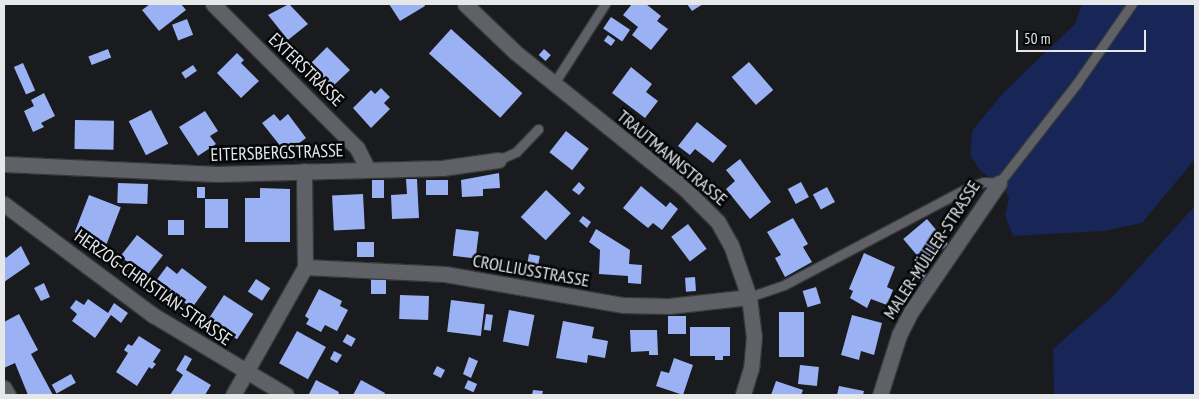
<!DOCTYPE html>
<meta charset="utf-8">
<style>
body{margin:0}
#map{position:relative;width:1199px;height:399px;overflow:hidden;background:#191b1e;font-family:"PT Sans Narrow",sans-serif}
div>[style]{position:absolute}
.green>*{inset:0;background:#172557}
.building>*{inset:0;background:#9ab2f3;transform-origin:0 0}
.roads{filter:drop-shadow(1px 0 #36383a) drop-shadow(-1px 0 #36383a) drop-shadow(0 1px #36383a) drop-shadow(0 -1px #36383a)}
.lane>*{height:9px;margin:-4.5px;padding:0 4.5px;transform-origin:4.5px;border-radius:4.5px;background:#606166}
.street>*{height:15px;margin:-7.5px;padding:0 7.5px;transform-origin:7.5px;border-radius:7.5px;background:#606166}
span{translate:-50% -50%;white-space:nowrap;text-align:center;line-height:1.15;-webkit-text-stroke:5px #050607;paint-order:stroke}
.street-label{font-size:18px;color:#e5e7e9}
.frame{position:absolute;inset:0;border:5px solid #e5e7e9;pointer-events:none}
.scale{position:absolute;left:1016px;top:30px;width:130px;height:22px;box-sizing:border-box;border:2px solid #e5e7e9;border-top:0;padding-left:6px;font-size:15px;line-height:18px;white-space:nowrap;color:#e5e7e9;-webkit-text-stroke:4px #050607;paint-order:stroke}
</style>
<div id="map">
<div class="green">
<i style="clip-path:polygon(1082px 4px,1195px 4px,1195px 159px,1142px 223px,1104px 231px,1013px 236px,1005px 215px,1009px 199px,1006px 192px,980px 170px,970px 155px,972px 131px,1003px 93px,1075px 24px)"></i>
<i style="clip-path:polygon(1195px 206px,1195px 395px,1054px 395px,1053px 349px,1112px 297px)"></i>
</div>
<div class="building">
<i style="clip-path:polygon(150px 4px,181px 4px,186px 10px,159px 31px,142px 10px)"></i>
<i style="clip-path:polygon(289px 4px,308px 24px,288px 40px,268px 15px)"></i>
<i style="clip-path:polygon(389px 4px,424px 4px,425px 6px,400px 21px)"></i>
<i style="clip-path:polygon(632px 4px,646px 4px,661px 16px,657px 21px,668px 29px,651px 50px,632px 35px,638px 27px,623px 15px)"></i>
<i style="clip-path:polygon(687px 4px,703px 4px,692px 11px)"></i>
<i style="left:611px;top:17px;width:23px;height:14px;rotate:34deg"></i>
<i style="left:187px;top:19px;width:17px;height:16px;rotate:69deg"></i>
<i style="left:451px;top:29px;width:96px;height:33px;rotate:42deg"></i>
<i style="left:608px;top:35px;width:9px;height:7px;rotate:36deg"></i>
<i style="clip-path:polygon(327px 47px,350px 70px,332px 87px,326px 82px,321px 87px,309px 75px,314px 69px,309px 65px)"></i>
<i style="left:108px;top:49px;width:9px;height:21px;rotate:69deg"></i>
<i style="left:544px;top:49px;width:9px;height:8px;rotate:41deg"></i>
<i style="clip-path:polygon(237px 53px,244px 60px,241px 63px,259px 81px,241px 98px,217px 73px)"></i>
<i style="left:749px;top:62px;width:37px;height:23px;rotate:49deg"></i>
<i style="left:23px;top:63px;width:30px;height:10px;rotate:66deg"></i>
<i style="left:193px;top:65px;width:7px;height:14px;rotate:56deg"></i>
<i style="clip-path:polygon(631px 67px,652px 84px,646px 92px,658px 101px,645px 118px,612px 93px)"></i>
<i style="clip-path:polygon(381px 88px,390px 97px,384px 103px,390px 109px,371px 128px,353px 108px,371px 90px,375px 94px)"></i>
<i style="clip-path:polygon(44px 93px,55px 116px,41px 123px,44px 127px,33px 132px,24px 111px,34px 106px,31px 100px)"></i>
<i style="left:151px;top:110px;width:38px;height:25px;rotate:63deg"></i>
<i style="clip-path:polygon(205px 111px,218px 131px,210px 136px,216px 144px,198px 156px,179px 127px)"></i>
<i style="clip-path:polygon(274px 114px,280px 121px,288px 114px,306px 138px,286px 153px,262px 123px)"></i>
<i style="left:75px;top:120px;width:39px;height:29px;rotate:1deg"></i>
<i style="clip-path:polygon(697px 122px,727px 146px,713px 163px,695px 149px,690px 155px,678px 146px)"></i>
<i style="left:566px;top:131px;width:29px;height:27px;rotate:38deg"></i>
<i style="clip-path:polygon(740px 159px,771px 202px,750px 219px,726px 189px,735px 181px,726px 170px)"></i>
<i style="clip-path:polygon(499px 173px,500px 188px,483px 189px,483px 196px,462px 197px,461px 180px)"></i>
<i style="clip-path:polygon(406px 179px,417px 179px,419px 218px,392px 219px,391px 195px,407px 194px)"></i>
<i style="left:372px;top:180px;width:12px;height:18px"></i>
<i style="left:448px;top:180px;width:15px;height:22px;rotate:90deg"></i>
<i style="clip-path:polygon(579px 182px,585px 188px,579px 195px,572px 190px)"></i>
<i style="left:801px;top:182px;width:17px;height:15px;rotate:62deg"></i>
<i style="left:118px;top:183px;width:30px;height:20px;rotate:2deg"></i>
<i style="clip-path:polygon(641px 186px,666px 207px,670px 202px,678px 209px,662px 230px,653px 223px,648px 228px,623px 208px)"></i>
<i style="left:197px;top:187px;width:8px;height:11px"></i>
<i style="left:827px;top:187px;width:17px;height:16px;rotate:62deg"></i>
<i style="clip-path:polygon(260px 188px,290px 189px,290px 242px,245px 242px,245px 198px,260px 198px)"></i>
<i style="left:546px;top:190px;width:34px;height:37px;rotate:43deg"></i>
<i style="left:363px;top:194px;width:35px;height:31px;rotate:87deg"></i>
<i style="left:89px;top:195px;width:34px;height:40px;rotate:21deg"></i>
<i style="left:205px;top:199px;width:23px;height:29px"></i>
<i style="clip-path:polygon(583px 216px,591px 222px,587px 228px,579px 221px)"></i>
<i style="clip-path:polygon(793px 218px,808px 244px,803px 247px,812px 262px,785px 277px,775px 258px,781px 255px,767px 232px)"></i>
<i style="left:927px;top:219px;width:33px;height:31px;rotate:50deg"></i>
<i style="left:168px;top:220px;width:16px;height:15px"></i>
<i style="left:688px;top:224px;width:31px;height:21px;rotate:53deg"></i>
<i style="left:456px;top:229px;width:23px;height:27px;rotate:7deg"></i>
<i style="clip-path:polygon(596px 229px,630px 250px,629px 264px,642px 265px,641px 284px,628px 283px,628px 276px,599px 274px,600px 250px,589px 242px)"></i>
<i style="left:137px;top:235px;width:33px;height:27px;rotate:38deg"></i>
<i style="left:357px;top:242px;width:17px;height:15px"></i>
<i style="clip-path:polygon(21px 246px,30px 264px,4px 282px,4px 254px,6px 258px)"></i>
<i style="clip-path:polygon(864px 253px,895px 267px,887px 287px,893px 290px,887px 305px,871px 299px,867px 308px,850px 298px,853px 291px,849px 289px)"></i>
<i style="left:529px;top:254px;width:11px;height:16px;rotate:10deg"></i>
<i style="clip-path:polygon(167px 266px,177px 274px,182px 268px,207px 287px,192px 308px,155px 282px)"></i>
<i style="left:914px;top:266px;width:15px;height:10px;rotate:32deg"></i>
<i style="left:695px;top:277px;width:14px;height:10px;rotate:86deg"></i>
<i style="left:256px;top:279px;width:17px;height:15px;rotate:33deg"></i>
<i style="left:371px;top:279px;width:15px;height:15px"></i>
<i style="clip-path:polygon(44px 283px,50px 297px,41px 301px,34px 288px)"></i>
<i style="left:816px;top:287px;width:17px;height:14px;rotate:73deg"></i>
<i style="clip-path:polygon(319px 289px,342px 301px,340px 306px,348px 310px,337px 331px,325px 325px,321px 332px,306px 324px,309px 319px,305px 316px)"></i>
<i style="left:224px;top:295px;width:35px;height:30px;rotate:33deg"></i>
<i style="left:400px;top:295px;width:29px;height:24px;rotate:2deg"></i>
<i style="clip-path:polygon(88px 299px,108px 313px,114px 303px,128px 313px,121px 323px,111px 315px,95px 338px,72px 321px,77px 314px,70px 308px,76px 300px,84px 305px)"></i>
<i style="left:451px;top:300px;width:34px;height:32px;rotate:7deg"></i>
<i style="left:509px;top:310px;width:26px;height:32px;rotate:11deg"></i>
<i style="left:779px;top:312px;width:25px;height:45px"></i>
<i style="clip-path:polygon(19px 314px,38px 350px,31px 354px,53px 395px,28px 395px,15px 363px,4px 368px,4px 322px)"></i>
<i style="left:486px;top:314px;width:7px;height:16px;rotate:8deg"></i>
<i style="clip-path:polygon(852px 315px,882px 323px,874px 355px,861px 351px,859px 360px,841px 355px)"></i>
<i style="left:668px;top:316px;width:18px;height:18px"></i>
<i style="clip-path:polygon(563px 321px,594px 327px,592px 338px,608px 341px,605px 358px,588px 355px,587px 363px,556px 358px)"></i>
<i style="clip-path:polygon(690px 327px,730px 327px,730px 356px,723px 356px,723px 360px,715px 360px,715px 356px,690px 356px)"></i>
<i style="clip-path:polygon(630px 330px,657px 330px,658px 355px,649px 355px,649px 351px,631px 352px)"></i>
<i style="left:297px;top:331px;width:33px;height:37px;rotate:29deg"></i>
<i style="left:347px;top:334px;width:10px;height:9px;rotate:29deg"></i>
<i style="clip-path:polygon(139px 336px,161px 350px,153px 362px,156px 364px,152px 369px,149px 367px,137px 386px,116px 372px,128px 353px,124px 350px,128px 344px,132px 346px)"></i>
<i style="clip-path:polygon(334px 351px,342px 355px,337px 363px,330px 359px)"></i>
<i style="clip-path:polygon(185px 355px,192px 359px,186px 370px,211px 385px,205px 395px,170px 395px,183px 375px,176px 370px)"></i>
<i style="clip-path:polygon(469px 357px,478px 361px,471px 378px,463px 374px)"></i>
<i style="clip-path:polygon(674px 358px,693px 365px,683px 395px,656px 386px,661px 371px,669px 373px)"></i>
<i style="left:800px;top:365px;width:19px;height:19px;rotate:6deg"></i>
<i style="left:437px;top:366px;width:9px;height:9px;rotate:27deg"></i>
<i style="left:71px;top:374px;width:10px;height:22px;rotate:61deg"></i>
<i style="clip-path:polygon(316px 380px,339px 392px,338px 395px,309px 394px)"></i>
<i style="clip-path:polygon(361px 380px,385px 393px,384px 395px,353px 395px)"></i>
<i style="left:468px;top:380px;width:10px;height:9px;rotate:24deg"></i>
<i style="clip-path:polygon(776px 381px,803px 390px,801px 395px,771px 395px)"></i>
<i style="clip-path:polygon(839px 386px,864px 391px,863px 395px,837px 395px)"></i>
<i style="clip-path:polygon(533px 390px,543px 391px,542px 395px,532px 395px)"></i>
</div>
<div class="roads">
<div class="lane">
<i style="left:553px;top:85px;width:96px;rotate:-57.3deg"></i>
<i style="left:498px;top:160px;width:20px;rotate:-24deg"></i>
<i style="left:516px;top:152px;width:32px;rotate:-46deg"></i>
<i style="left:749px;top:297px;width:37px;rotate:-19deg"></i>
<i style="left:784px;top:285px;width:212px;rotate:-27.9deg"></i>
<i style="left:971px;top:186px;width:14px;rotate:-17deg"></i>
<i style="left:984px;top:182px;width:15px;rotate:4deg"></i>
<i style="left:999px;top:183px;width:127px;rotate:-52deg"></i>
<i style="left:1077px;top:83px;width:96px;rotate:-55.2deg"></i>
</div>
<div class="street">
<i style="left:213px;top:4px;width:204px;rotate:45deg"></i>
<i style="left:357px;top:148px;width:22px;rotate:63deg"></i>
<i style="left:465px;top:4px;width:69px;rotate:43.8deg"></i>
<i style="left:515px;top:52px;width:216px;rotate:38.8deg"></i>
<i style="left:683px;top:187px;width:49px;rotate:45deg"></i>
<i style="left:718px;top:222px;width:26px;rotate:61deg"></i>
<i style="left:731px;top:245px;width:55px;rotate:70.9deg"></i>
<i style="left:749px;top:297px;width:39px;rotate:83deg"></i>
<i style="left:754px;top:336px;width:32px;rotate:95deg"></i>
<i style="left:751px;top:368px;width:28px;rotate:107deg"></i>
<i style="left:4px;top:164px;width:213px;rotate:2.7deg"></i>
<i style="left:217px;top:174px;width:225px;rotate:-1.5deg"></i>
<i style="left:442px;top:168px;width:57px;rotate:-8.1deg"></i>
<i style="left:4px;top:204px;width:186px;rotate:36.7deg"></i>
<i style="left:153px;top:315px;width:155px;rotate:31deg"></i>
<i style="left:305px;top:267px;width:140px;rotate:2.9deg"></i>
<i style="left:445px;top:274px;width:181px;rotate:9.9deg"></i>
<i style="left:623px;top:305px;width:46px;rotate:1.2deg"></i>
<i style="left:669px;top:306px;width:81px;rotate:-6.4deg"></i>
<i style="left:4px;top:388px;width:8px;rotate:60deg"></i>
<i style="left:233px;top:395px;width:147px;rotate:-60.6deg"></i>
<i style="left:305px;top:267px;width:96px;rotate:-90.6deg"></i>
<i style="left:880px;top:395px;width:63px;rotate:-72.4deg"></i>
<i style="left:899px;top:335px;width:28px;rotate:-63deg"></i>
<i style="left:912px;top:310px;width:154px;rotate:-55.6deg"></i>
</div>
</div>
<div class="street-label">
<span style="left:306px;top:70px;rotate:44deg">EXTERSTRASSE</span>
<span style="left:277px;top:153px;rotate:-2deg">EITERSBERGSTRASSE</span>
<span style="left:672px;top:158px;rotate:40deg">TRAUTMANNSTRASSE</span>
<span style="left:932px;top:250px;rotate:-57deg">MALER-MÜLLER-STRASSE</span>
<span style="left:531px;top:271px;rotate:10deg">CROLLIUSSTRASSE</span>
<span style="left:153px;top:288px;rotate:35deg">HERZOG-CHRISTIAN-STRASSE</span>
</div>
<div class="frame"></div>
<div class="scale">50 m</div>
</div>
